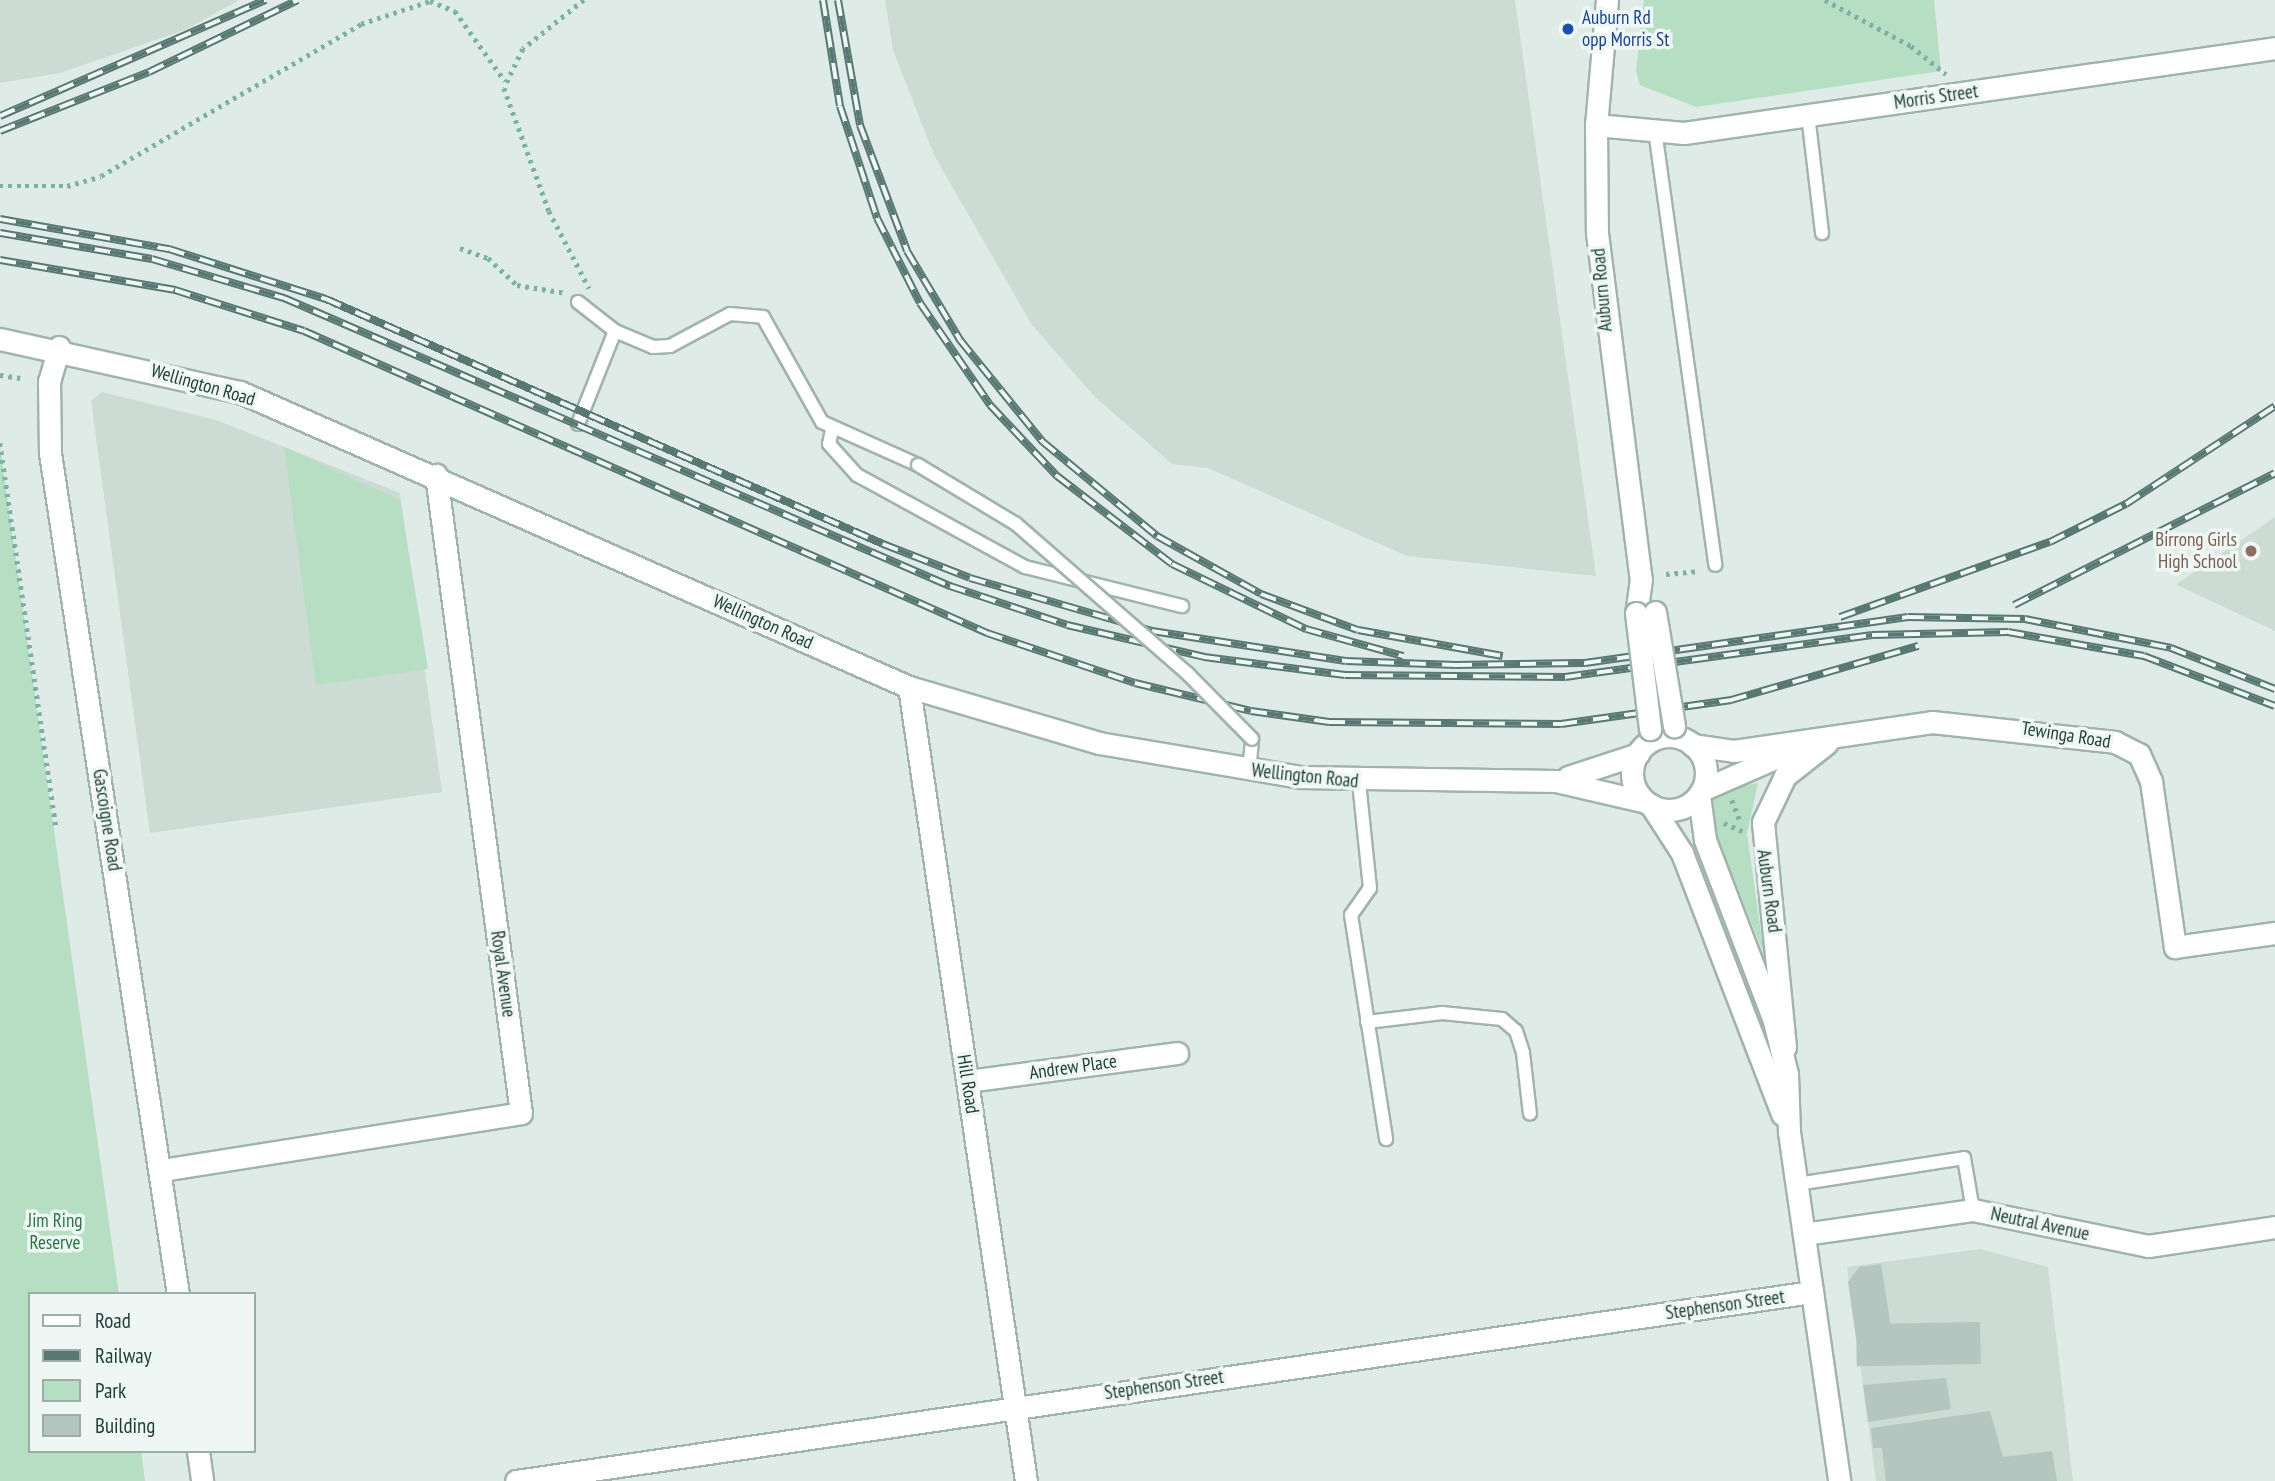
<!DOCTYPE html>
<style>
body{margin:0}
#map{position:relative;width:2275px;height:1481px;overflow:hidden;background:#deebe6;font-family:"PT Sans Narrow",sans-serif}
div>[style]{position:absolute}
.built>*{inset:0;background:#cddbd5}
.green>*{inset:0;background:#b5dec3}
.building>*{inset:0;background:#b4c6bf;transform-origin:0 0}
.path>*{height:4.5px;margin-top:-2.25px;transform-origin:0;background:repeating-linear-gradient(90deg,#7db1a3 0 3.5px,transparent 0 8.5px)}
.roads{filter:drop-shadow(2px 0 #a1b3ad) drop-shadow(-2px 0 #a1b3ad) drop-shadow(0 2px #a1b3ad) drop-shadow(0 -2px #a1b3ad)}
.service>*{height:12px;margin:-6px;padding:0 6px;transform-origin:6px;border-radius:6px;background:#fff}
.minor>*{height:21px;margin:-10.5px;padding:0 10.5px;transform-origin:10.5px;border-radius:10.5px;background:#fff}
.secondary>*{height:21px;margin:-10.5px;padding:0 10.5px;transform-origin:10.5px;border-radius:10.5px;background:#fff}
.secondary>.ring{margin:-10.5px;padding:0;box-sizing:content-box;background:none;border:21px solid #fff;border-radius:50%}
.rail>*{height:8px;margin-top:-4px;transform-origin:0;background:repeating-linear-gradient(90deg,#eff7f4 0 16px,#597871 0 32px);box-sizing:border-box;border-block:2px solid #597871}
.bridges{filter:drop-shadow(2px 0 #a1b3ad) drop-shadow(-2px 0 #a1b3ad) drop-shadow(0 2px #a1b3ad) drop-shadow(0 -2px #a1b3ad)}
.service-bridge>*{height:12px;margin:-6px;padding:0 6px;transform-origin:6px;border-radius:6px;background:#fff}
.secondary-bridge>*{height:21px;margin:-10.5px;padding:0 10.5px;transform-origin:10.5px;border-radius:10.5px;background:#fff}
.dots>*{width:19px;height:19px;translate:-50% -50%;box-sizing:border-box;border:4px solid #eff7f4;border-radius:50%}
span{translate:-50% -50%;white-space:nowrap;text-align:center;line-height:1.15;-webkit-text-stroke:7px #eff7f4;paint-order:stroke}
.transit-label{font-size:19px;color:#164399}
.left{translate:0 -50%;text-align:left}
.street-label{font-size:19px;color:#1f3c35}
.education-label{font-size:19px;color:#785e54}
.right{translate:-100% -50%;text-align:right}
.park-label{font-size:19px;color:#277549}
.legend{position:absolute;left:28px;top:1292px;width:228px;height:161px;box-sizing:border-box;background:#eff7f4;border:2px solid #9caca8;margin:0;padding:9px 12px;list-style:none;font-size:21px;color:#1f3c35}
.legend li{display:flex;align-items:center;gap:14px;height:35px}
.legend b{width:35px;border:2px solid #9caca8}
</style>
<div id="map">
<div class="built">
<i style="clip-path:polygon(0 0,239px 0,187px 29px,60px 73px,0 83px)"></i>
<i style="clip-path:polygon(885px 0,1515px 0,1596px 576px,1407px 556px,1208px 468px,1172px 464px,1095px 397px,1032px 325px,934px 155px,893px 50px)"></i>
<i style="clip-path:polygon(102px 392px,216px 420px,400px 493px,442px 792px,150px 833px,91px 401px)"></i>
<i style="clip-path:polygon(2275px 517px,2275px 631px,2177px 585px,2177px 584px)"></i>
<i style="clip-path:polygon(1980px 1249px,2048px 1267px,2073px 1481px,1876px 1481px,1847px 1267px)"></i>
</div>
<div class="green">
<i style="clip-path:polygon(1644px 0,1934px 0,1941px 71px,1696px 107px,1640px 85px,1636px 70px)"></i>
<i style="clip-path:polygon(0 446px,119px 1294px,30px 1294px,30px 1451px,141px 1451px,145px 1481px,0 1481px)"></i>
<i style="clip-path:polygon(284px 447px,400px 500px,428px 669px,316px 685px)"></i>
<i style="clip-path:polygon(1758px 783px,1747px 834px,1764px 954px,1711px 821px,1710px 803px,1719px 790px)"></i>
</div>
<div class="building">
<i style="clip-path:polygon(1881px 1264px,1892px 1333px,1856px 1338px,1848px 1282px,1859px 1267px)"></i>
<i style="left:1980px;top:1322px;width:42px;height:124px;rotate:89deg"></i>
<i style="clip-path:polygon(1946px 1378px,1951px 1409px,1868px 1422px,1863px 1385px)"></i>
<i style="clip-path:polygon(1990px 1411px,2003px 1457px,2052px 1451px,2057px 1481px,1886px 1481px,1882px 1448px,1873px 1448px,1871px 1428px)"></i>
</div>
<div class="path">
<i style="left:584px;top:0;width:78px;rotate:141.2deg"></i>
<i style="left:523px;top:49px;width:43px;rotate:116deg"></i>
<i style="left:504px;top:88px;width:131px;rotate:69.9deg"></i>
<i style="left:549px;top:211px;width:87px;rotate:62.5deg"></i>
<i style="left:1825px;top:0;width:98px;rotate:28.1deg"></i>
<i style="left:1911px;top:46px;width:45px;rotate:38.7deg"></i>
<i style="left:0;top:186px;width:67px"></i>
<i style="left:67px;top:186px;width:35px;rotate:-16deg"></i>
<i style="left:101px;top:176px;width:301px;rotate:-30.3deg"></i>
<i style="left:361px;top:24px;width:73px;rotate:-18.4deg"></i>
<i style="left:430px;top:1px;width:27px;rotate:22deg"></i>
<i style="left:455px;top:11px;width:86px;rotate:54.5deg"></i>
<i style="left:460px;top:248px;width:30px;rotate:20deg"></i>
<i style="left:488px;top:258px;width:40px;rotate:43deg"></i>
<i style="left:517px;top:285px;width:50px;rotate:9.3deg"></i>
<i style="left:0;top:375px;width:21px;rotate:8deg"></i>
<i style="left:0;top:443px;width:388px;rotate:81.7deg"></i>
<i style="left:1666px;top:574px;width:34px;rotate:-5deg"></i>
<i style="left:1732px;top:800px;width:22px;rotate:69deg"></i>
<i style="left:1724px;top:823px;width:20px;rotate:24deg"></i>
</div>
<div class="roads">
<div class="service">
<i style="left:1808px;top:115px;width:119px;rotate:83.2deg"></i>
<i style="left:1655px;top:130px;width:439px;rotate:82.1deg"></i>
<i style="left:578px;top:302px;width:47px;rotate:38.1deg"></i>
<i style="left:615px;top:331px;width:41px;rotate:22.8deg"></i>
<i style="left:653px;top:347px;width:17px;rotate:-3deg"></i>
<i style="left:670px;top:346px;width:68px;rotate:-28.1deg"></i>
<i style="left:730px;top:314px;width:33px;rotate:5deg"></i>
<i style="left:763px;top:317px;width:120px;rotate:60.7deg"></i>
<i style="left:822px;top:422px;width:105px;rotate:24.1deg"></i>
<i style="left:578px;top:424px;width:100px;rotate:-68.3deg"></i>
<i style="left:832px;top:430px;width:14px;rotate:102deg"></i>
<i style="left:829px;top:444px;width:42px;rotate:47.9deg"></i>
<i style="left:857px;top:475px;width:192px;rotate:28.7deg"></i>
<i style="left:1025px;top:567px;width:162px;rotate:14deg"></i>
<i style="left:1249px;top:770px;width:31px;rotate:-84deg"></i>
<i style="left:1359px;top:782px;width:107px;rotate:84.1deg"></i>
<i style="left:1370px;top:888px;width:33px;rotate:125deg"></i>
<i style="left:1351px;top:915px;width:227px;rotate:81.1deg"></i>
<i style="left:1367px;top:1022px;width:76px;rotate:-6.8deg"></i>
<i style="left:1442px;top:1013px;width:60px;rotate:5.7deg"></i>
<i style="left:1502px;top:1019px;width:18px;rotate:41deg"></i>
<i style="left:1516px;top:1031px;width:23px;rotate:72deg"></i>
<i style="left:1523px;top:1053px;width:61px;rotate:83.5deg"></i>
<i style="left:1797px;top:1184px;width:169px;rotate:-8.8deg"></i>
<i style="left:1964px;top:1158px;width:53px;rotate:80.2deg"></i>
</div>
<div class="minor">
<i style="left:1596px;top:125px;width:88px;rotate:5.2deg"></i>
<i style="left:1684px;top:133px;width:597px;rotate:-8.18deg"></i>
<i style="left:59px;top:347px;width:35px;rotate:106deg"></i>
<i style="left:49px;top:381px;width:72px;rotate:89.2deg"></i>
<i style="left:50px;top:453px;width:851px;rotate:81.35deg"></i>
<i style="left:909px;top:687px;width:803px;rotate:81.62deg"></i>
<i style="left:1692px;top:745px;width:42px;rotate:8.1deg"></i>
<i style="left:1734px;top:751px;width:200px;rotate:-8.3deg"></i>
<i style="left:1932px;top:722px;width:184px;rotate:6.2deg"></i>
<i style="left:2115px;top:742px;width:27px;rotate:27deg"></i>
<i style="left:2139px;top:754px;width:30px;rotate:66deg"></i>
<i style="left:2151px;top:781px;width:168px;rotate:81.8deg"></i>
<i style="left:2175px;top:947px;width:101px;rotate:-8deg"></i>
<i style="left:1702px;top:790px;width:95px;rotate:-23.6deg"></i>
<i style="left:1785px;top:1047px;width:226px;rotate:-95.6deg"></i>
<i style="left:1763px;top:822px;width:51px;rotate:-64.4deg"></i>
<i style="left:1785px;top:776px;width:53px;rotate:-38.2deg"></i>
<i style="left:968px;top:1081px;width:211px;rotate:-7.6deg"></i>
<i style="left:162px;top:1170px;width:363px;rotate:-9deg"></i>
<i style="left:521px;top:1113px;width:644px;rotate:-97.59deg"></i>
<i style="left:1804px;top:1234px;width:171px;rotate:-8.1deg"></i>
<i style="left:1973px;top:1210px;width:179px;rotate:11.6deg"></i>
<i style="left:2148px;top:1246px;width:128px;rotate:-8.5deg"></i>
<i style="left:198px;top:1451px;width:30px;rotate:82deg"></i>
<i style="left:516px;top:1481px;width:1310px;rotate:-8.3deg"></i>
</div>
<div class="secondary">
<i style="left:1607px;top:0;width:125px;rotate:95deg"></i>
<i style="left:1596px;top:125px;width:108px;rotate:89.5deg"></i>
<i style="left:1597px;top:233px;width:349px;rotate:82.8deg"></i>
<i style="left:1641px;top:579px;width:34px;rotate:98deg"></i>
<i style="left:0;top:339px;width:246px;rotate:12.5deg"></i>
<i style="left:240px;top:392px;width:731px;rotate:23.8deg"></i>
<i style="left:909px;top:687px;width:198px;rotate:16.4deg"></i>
<i style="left:1099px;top:743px;width:205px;rotate:9.6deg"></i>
<i style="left:1301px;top:777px;width:255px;rotate:0.9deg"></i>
<i style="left:1556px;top:781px;width:92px;rotate:13.1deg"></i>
<i class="ring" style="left:1632px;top:736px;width:53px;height:53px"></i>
<i style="left:1568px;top:777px;width:74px;rotate:-18.2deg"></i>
<i style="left:1699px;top:795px;width:45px;rotate:82.4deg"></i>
<i style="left:1705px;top:840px;width:194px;rotate:69.1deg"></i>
<i style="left:1774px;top:1021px;width:55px;rotate:76.2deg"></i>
<i style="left:1787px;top:1074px;width:58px;rotate:88deg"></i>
<i style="left:1789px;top:1132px;width:353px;rotate:81.8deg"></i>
<i style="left:1651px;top:805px;width:57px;rotate:57.1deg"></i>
<i style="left:1682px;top:853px;width:280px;rotate:69deg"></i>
</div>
</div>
<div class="rail">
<i style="left:823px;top:0;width:107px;rotate:80.9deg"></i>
<i style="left:840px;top:106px;width:118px;rotate:71.7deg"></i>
<i style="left:877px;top:218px;width:95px;rotate:63.2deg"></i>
<i style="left:920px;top:303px;width:124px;rotate:55.5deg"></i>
<i style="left:990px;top:405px;width:98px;rotate:46.7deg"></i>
<i style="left:1057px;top:476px;width:145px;rotate:37.4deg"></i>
<i style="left:1172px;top:564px;width:149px;rotate:25.9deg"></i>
<i style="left:1306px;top:629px;width:101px;rotate:15.6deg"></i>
<i style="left:838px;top:0;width:127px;rotate:80deg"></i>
<i style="left:860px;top:125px;width:134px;rotate:69.5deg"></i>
<i style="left:907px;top:251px;width:104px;rotate:59.2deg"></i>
<i style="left:960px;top:340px;width:132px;rotate:50.9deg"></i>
<i style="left:1043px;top:442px;width:148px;rotate:39.5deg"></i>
<i style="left:1157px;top:536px;width:119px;rotate:29.1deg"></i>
<i style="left:1261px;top:594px;width:103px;rotate:20.4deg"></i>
<i style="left:1358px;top:630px;width:147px;rotate:10.2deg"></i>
<i style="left:0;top:116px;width:290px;rotate:-23.6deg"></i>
<i style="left:0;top:131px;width:160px;rotate:-21.6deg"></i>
<i style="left:149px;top:72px;width:165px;rotate:-25.8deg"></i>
<i style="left:0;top:219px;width:172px;rotate:10.1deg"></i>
<i style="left:169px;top:249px;width:165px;rotate:17.7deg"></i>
<i style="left:326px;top:299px;width:609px;rotate:23.74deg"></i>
<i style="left:883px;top:544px;width:93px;rotate:21.3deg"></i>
<i style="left:970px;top:578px;width:190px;rotate:16.2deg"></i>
<i style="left:1152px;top:631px;width:196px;rotate:8.8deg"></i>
<i style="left:1346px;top:661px;width:110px;rotate:2.1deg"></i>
<i style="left:1456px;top:665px;width:129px;rotate:-0.9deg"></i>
<i style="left:1585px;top:663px;width:326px;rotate:-8.1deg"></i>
<i style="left:1908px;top:617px;width:117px;rotate:1deg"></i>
<i style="left:2025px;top:619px;width:149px;rotate:11.2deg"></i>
<i style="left:2171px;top:648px;width:112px;rotate:21.5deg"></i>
<i style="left:0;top:233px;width:154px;rotate:9.7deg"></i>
<i style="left:152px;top:259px;width:138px;rotate:16.5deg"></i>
<i style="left:284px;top:298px;width:726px;rotate:23.39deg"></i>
<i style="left:950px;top:586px;width:123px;rotate:18.4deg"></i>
<i style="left:1067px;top:625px;width:141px;rotate:13.1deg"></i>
<i style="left:1204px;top:657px;width:142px;rotate:7.3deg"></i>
<i style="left:1345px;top:675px;width:220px;rotate:0.5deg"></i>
<i style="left:1565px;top:677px;width:310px;rotate:-7.8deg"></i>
<i style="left:1872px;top:635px;width:136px;rotate:-1.3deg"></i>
<i style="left:2008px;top:632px;width:138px;rotate:10deg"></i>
<i style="left:2144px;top:656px;width:140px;rotate:20.9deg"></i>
<i style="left:0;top:260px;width:178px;rotate:9.7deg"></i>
<i style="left:175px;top:290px;width:135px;rotate:17.6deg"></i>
<i style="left:304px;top:331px;width:747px;rotate:23.85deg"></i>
<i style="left:987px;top:633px;width:156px;rotate:18.7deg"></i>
<i style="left:1135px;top:683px;width:119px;rotate:13.6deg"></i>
<i style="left:1251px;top:711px;width:79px;rotate:8deg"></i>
<i style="left:1329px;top:722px;width:232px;rotate:0.5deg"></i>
<i style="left:1561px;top:724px;width:172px;rotate:-8deg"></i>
<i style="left:1731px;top:700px;width:195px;rotate:-16.1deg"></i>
<i style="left:2014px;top:605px;width:292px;rotate:-26.8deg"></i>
<i style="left:1840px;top:617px;width:223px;rotate:-19.7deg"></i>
<i style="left:2050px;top:542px;width:85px;rotate:-26.6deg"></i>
<i style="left:2126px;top:504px;width:178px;rotate:-33.3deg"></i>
</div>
<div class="bridges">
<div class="service-bridge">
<i style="left:918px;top:465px;width:114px;rotate:31deg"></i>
<i style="left:1016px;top:524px;width:228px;rotate:41.1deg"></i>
<i style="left:1188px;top:674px;width:91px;rotate:45.4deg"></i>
</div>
<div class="secondary-bridge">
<i style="left:1655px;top:612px;width:116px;rotate:80.5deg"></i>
<i style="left:1636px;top:613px;width:117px;rotate:83.1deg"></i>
</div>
</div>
<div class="dots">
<i style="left:1568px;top:29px;background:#1a4fb4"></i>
<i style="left:2251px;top:551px;background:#8d6e63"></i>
</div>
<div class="transit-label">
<span class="left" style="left:1582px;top:29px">Auburn Rd<br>opp Morris St</span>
</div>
<div class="street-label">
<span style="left:1936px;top:97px;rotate:-8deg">Morris Street</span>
<span style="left:1602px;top:290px;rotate:-95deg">Auburn Road</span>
<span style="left:203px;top:385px;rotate:16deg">Wellington Road</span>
<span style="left:763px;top:622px;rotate:24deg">Wellington Road</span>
<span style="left:2066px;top:735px;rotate:9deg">Tewinga Road</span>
<span style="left:1305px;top:776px;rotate:6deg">Wellington Road</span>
<span style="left:107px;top:820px;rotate:81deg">Gascoigne Road</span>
<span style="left:1769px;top:891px;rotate:82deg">Auburn Road</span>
<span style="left:503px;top:974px;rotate:82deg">Royal Avenue</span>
<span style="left:1073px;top:1067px;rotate:-8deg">Andrew Place</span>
<span style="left:968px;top:1084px;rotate:81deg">Hill Road</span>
<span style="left:2040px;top:1224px;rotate:12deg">Neutral Avenue</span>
<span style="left:1725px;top:1305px;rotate:-8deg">Stephenson Street</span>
<span style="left:1164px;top:1385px;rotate:-8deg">Stephenson Street</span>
</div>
<div class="education-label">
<span class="right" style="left:2237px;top:551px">Birrong Girls<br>High School</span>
</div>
<div class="park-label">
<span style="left:55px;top:1232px">Jim Ring<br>Reserve</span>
</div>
<ul class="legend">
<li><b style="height:9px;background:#fff"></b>Road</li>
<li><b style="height:9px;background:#597871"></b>Railway</li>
<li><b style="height:19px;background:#b5dec3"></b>Park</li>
<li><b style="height:19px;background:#b4c6bf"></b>Building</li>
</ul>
</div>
